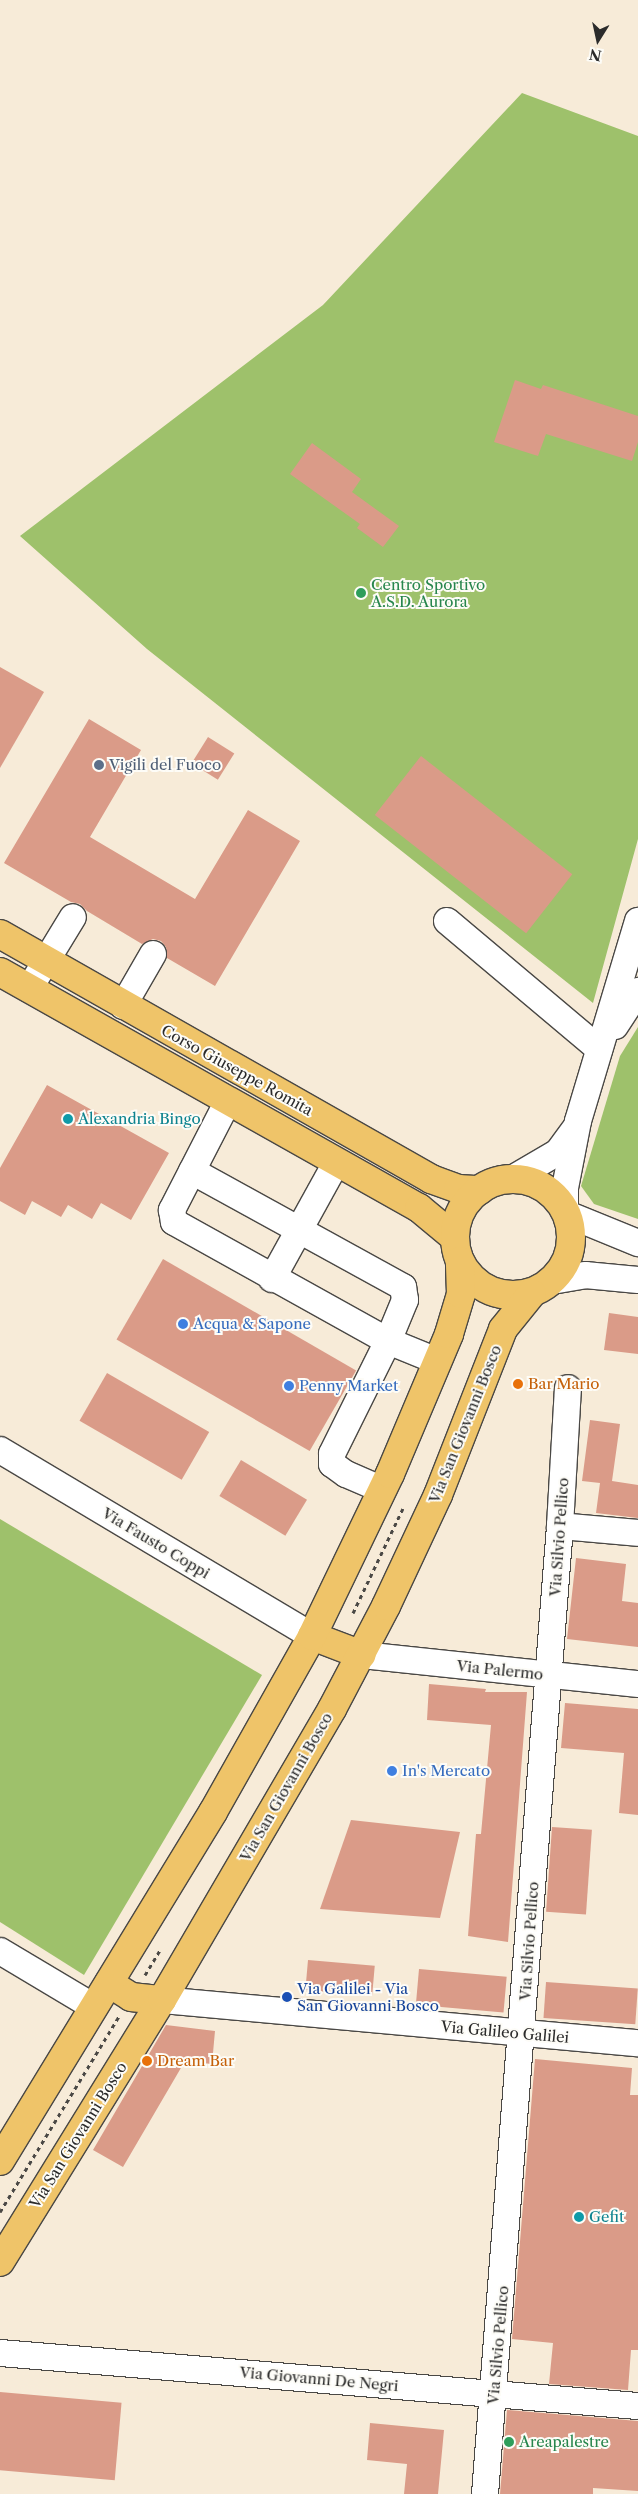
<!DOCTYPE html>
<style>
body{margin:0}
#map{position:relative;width:638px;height:2494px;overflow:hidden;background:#f7ebd8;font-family:"Libre Caslon Text",serif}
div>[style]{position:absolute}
.green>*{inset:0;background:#9ec16b}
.building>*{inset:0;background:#da9b88;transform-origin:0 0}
.path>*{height:3px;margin-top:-1.5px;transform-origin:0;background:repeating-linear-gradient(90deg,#4a4845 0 4px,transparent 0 8px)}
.roads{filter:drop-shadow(1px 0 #4a4845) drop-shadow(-1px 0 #4a4845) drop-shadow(0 1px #4a4845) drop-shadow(0 -1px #4a4845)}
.minor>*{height:26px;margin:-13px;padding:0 13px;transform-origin:13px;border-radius:13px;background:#fff}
.major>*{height:28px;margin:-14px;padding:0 14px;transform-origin:14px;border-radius:14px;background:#efc469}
.major>.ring{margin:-14px;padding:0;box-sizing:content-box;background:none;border:28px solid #efc469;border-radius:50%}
.dots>*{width:14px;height:14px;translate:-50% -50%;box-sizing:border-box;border:2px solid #fdfcf7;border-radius:50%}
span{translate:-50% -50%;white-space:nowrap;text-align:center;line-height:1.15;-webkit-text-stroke:4px #fdfcf7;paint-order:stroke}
.leisure-label{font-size:15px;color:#27864d}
.left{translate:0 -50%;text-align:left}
.service-label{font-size:15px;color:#4e5e75}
.street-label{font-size:15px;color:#2b2b2b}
.culture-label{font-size:15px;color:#0d838f}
.shop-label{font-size:15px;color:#366cbe}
.food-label{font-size:15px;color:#c56008}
.transit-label{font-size:15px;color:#164399}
.north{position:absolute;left:573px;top:15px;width:50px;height:50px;-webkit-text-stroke:4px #fdfcf7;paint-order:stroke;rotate:190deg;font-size:14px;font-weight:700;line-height:20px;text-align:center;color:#2b2b2b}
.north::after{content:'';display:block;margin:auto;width:18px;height:22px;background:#2b2b2b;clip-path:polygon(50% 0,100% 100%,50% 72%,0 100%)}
</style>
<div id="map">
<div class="green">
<i style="clip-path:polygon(522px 93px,638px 136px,638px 839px,593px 1003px,147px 649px,20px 536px,323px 305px)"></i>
<i style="clip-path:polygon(638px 1027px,638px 1219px,594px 1204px,581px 1186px,620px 1056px)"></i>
<i style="clip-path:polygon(0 1519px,262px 1675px,84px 1975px,0 1922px)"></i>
</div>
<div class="building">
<i style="clip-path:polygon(515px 380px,541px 389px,543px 385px,638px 416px,638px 442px,632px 461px,546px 434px,538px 456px,494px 442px)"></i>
<i style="clip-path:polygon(312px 443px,361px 479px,352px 492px,399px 526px,383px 547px,357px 528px,360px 524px,290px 474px)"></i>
<i style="clip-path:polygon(0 667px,44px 692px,0 768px)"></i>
<i style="clip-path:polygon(89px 719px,141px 750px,90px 837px,195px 899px,248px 810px,300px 841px,215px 986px,167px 958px,166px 947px,161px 941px,153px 939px,142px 944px,87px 911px,80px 904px,71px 902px,4px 863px)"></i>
<i style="left:208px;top:737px;width:31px;height:31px;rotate:32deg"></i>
<i style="left:421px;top:756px;width:192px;height:75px;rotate:38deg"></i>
<i style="clip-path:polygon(47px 1085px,169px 1153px,131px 1220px,101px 1203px,92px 1219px,68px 1205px,61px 1217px,32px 1201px,25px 1215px,0 1201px,0 1168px)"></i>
<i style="left:163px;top:1259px;width:223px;height:93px;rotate:30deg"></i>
<i style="clip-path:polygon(609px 1313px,638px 1317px,638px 1354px,604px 1350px)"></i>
<i style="left:107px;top:1373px;width:118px;height:55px;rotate:30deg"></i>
<i style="clip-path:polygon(590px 1420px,620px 1424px,612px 1481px,638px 1485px,638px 1518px,596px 1513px,600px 1483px,582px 1481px)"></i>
<i style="left:241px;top:1460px;width:77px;height:42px;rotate:31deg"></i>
<i style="clip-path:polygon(576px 1558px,626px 1564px,622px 1601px,638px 1603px,638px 1647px,567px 1639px)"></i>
<i style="clip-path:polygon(429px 1684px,486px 1689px,485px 1692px,527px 1692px,508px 1942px,468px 1936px,476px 1834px,481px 1834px,491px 1725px,427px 1720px)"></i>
<i style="clip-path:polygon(565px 1703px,638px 1709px,638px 1815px,619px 1813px,624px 1753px,561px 1748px)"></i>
<i style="clip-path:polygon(351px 1820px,460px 1832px,440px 1918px,320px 1909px)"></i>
<i style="left:552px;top:1827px;width:40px;height:85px;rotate:4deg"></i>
<i style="left:308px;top:1960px;width:67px;height:30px;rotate:5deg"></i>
<i style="left:419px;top:1969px;width:88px;height:36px;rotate:5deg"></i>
<i style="left:546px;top:1982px;width:92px;height:36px;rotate:4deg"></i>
<i style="clip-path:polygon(166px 2025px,215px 2031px,212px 2064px,185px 2061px,123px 2167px,93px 2150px)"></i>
<i style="clip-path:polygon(535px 2059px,632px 2068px,630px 2095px,638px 2095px,638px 2350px,631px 2350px,628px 2390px,549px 2384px,553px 2343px,512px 2339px)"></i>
<i style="left:0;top:2392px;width:122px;height:78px;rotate:5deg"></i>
<i style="clip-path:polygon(507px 2410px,638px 2421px,638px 2491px,593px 2488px,593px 2494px,500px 2494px)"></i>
<i style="clip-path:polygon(370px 2423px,444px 2430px,438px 2494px,404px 2494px,407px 2464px,367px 2460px)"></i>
</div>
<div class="path">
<i style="left:353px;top:1613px;width:116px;rotate:-64.5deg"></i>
<i style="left:145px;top:1975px;width:31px;rotate:-59deg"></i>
<i style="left:0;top:2212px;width:229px;rotate:-58.7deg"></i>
</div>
<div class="roads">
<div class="minor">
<i style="left:447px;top:921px;width:199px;rotate:40.1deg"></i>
<i style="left:29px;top:989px;width:84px;rotate:-58.6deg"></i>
<i style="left:123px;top:1006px;width:60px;rotate:-60deg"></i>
<i style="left:615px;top:1026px;width:42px;rotate:-56.7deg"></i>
<i style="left:228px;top:1101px;width:123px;rotate:117.2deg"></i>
<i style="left:172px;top:1210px;width:12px;rotate:81deg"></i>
<i style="left:174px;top:1222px;width:245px;rotate:29.1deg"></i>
<i style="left:388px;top:1341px;width:126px;rotate:116.4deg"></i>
<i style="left:332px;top:1454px;width:10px;rotate:90deg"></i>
<i style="left:332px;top:1464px;width:17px;rotate:36deg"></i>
<i style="left:346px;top:1474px;width:40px;rotate:23.4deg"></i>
<i style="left:192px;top:1171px;width:241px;rotate:28.8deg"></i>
<i style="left:403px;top:1287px;width:13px;rotate:81deg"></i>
<i style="left:405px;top:1300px;width:44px;rotate:112.5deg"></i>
<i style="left:388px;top:1341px;width:53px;rotate:22.2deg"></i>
<i style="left:512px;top:1179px;width:53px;rotate:-30.4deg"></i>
<i style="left:558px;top:1152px;width:29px;rotate:-54deg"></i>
<i style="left:565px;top:1210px;width:22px;rotate:-90deg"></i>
<i style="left:565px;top:1188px;width:68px;rotate:-79deg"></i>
<i style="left:578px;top:1121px;width:209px;rotate:-73.3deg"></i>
<i style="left:567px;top:1214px;width:77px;rotate:22.2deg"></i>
<i style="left:272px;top:1279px;width:132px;rotate:-61.1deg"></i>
<i style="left:552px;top:1281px;width:34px;rotate:-10deg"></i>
<i style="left:585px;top:1275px;width:53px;rotate:5.4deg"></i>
<i style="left:0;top:1450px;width:363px;rotate:30.8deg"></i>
<i style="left:560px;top:1526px;width:78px;rotate:5.1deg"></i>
<i style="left:362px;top:1655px;width:278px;rotate:6deg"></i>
<i style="left:0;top:1951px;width:109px;rotate:30.8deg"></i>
<i style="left:162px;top:2000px;width:478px;rotate:5.2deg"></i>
<i style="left:0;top:2353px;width:640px;rotate:4.75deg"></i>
<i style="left:485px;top:2494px;width:971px;rotate:-85.57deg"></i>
<i style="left:560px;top:1526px;width:138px;rotate:-86.7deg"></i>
</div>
<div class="major">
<i style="left:0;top:934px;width:496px;rotate:29.6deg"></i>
<i style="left:431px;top:1179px;width:29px;rotate:20deg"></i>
<i style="left:458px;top:1189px;width:22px;rotate:3deg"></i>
<i style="left:0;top:972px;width:481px;rotate:29.4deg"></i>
<i style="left:419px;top:1208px;width:47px;rotate:39.8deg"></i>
<i class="ring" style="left:455px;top:1179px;width:88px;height:88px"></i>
<i style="left:312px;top:1636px;width:53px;rotate:20.8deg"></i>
<i style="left:109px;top:1983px;width:26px;rotate:32deg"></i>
<i style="left:131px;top:1997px;width:31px;rotate:6deg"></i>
<i style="left:0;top:2161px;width:409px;rotate:-58.6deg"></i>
<i style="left:213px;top:1812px;width:202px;rotate:-60.6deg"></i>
<i style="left:312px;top:1636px;width:180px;rotate:-64.3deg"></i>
<i style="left:390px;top:1474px;width:152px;rotate:-67.1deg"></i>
<i style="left:449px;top:1334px;width:42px;rotate:-73.3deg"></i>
<i style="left:461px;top:1294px;width:33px;rotate:-92deg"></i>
<i style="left:0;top:2262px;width:308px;rotate:-58.3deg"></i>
<i style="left:162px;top:2000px;width:337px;rotate:-59.7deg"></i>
<i style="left:332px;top:1709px;width:116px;rotate:-62.3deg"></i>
<i style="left:386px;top:1606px;width:123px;rotate:-64.9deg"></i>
<i style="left:438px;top:1495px;width:178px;rotate:-68.6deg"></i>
<i style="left:503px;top:1329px;width:46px;rotate:-51.1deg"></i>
</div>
</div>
<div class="dots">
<i style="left:361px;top:593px;background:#2e9e5b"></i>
<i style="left:99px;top:765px;background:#5c6f8a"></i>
<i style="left:68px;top:1119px;background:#0f9aa8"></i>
<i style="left:183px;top:1324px;background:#3f7fe0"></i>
<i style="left:518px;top:1384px;background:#e8710a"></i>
<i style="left:289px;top:1386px;background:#3f7fe0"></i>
<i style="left:392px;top:1771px;background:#3f7fe0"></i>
<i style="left:287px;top:1997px;background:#1a4fb4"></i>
<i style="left:147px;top:2061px;background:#e8710a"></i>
<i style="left:579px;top:2217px;background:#0f9aa8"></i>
<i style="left:509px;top:2442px;background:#2e9e5b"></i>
</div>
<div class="leisure-label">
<span class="left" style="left:371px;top:593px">Centro Sportivo<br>A.S.D. Aurora</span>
<span class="left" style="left:519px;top:2442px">Areapalestre</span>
</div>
<div class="service-label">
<span class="left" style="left:109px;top:765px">Vigili del Fuoco</span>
</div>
<div class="street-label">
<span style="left:237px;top:1070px;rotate:29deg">Corso Giuseppe Romita</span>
<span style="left:465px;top:1424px;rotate:-68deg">Via San Giovanni Bosco</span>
<span style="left:559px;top:1537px;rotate:-86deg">Via Silvio Pellico</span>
<span style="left:156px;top:1543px;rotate:31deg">Via Fausto Coppi</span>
<span style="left:500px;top:1670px;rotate:6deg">Via Palermo</span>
<span style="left:286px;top:1787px;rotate:-60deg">Via San Giovanni Bosco</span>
<span style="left:529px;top:1941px;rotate:-86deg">Via Silvio Pellico</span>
<span style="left:505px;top:2032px;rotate:5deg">Via Galileo Galilei</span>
<span style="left:78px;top:2135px;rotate:-58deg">Via San Giovanni Bosco</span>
<span style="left:498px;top:2345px;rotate:-85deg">Via Silvio Pellico</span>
<span style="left:319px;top:2379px;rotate:5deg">Via Giovanni De Negri</span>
</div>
<div class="culture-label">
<span class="left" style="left:78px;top:1119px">Alexandria Bingo</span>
<span class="left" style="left:589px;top:2217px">Gefit</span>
</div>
<div class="shop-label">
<span class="left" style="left:193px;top:1324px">Acqua &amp; Sapone</span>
<span class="left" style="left:299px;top:1386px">Penny Market</span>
<span class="left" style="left:402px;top:1771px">In's Mercato</span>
</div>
<div class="food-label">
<span class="left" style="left:528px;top:1384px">Bar Mario</span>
<span class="left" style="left:157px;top:2061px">Dream Bar</span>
</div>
<div class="transit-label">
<span class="left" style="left:297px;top:1997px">Via Galilei - Via<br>San Giovanni Bosco</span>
</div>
<div class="north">N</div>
</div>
